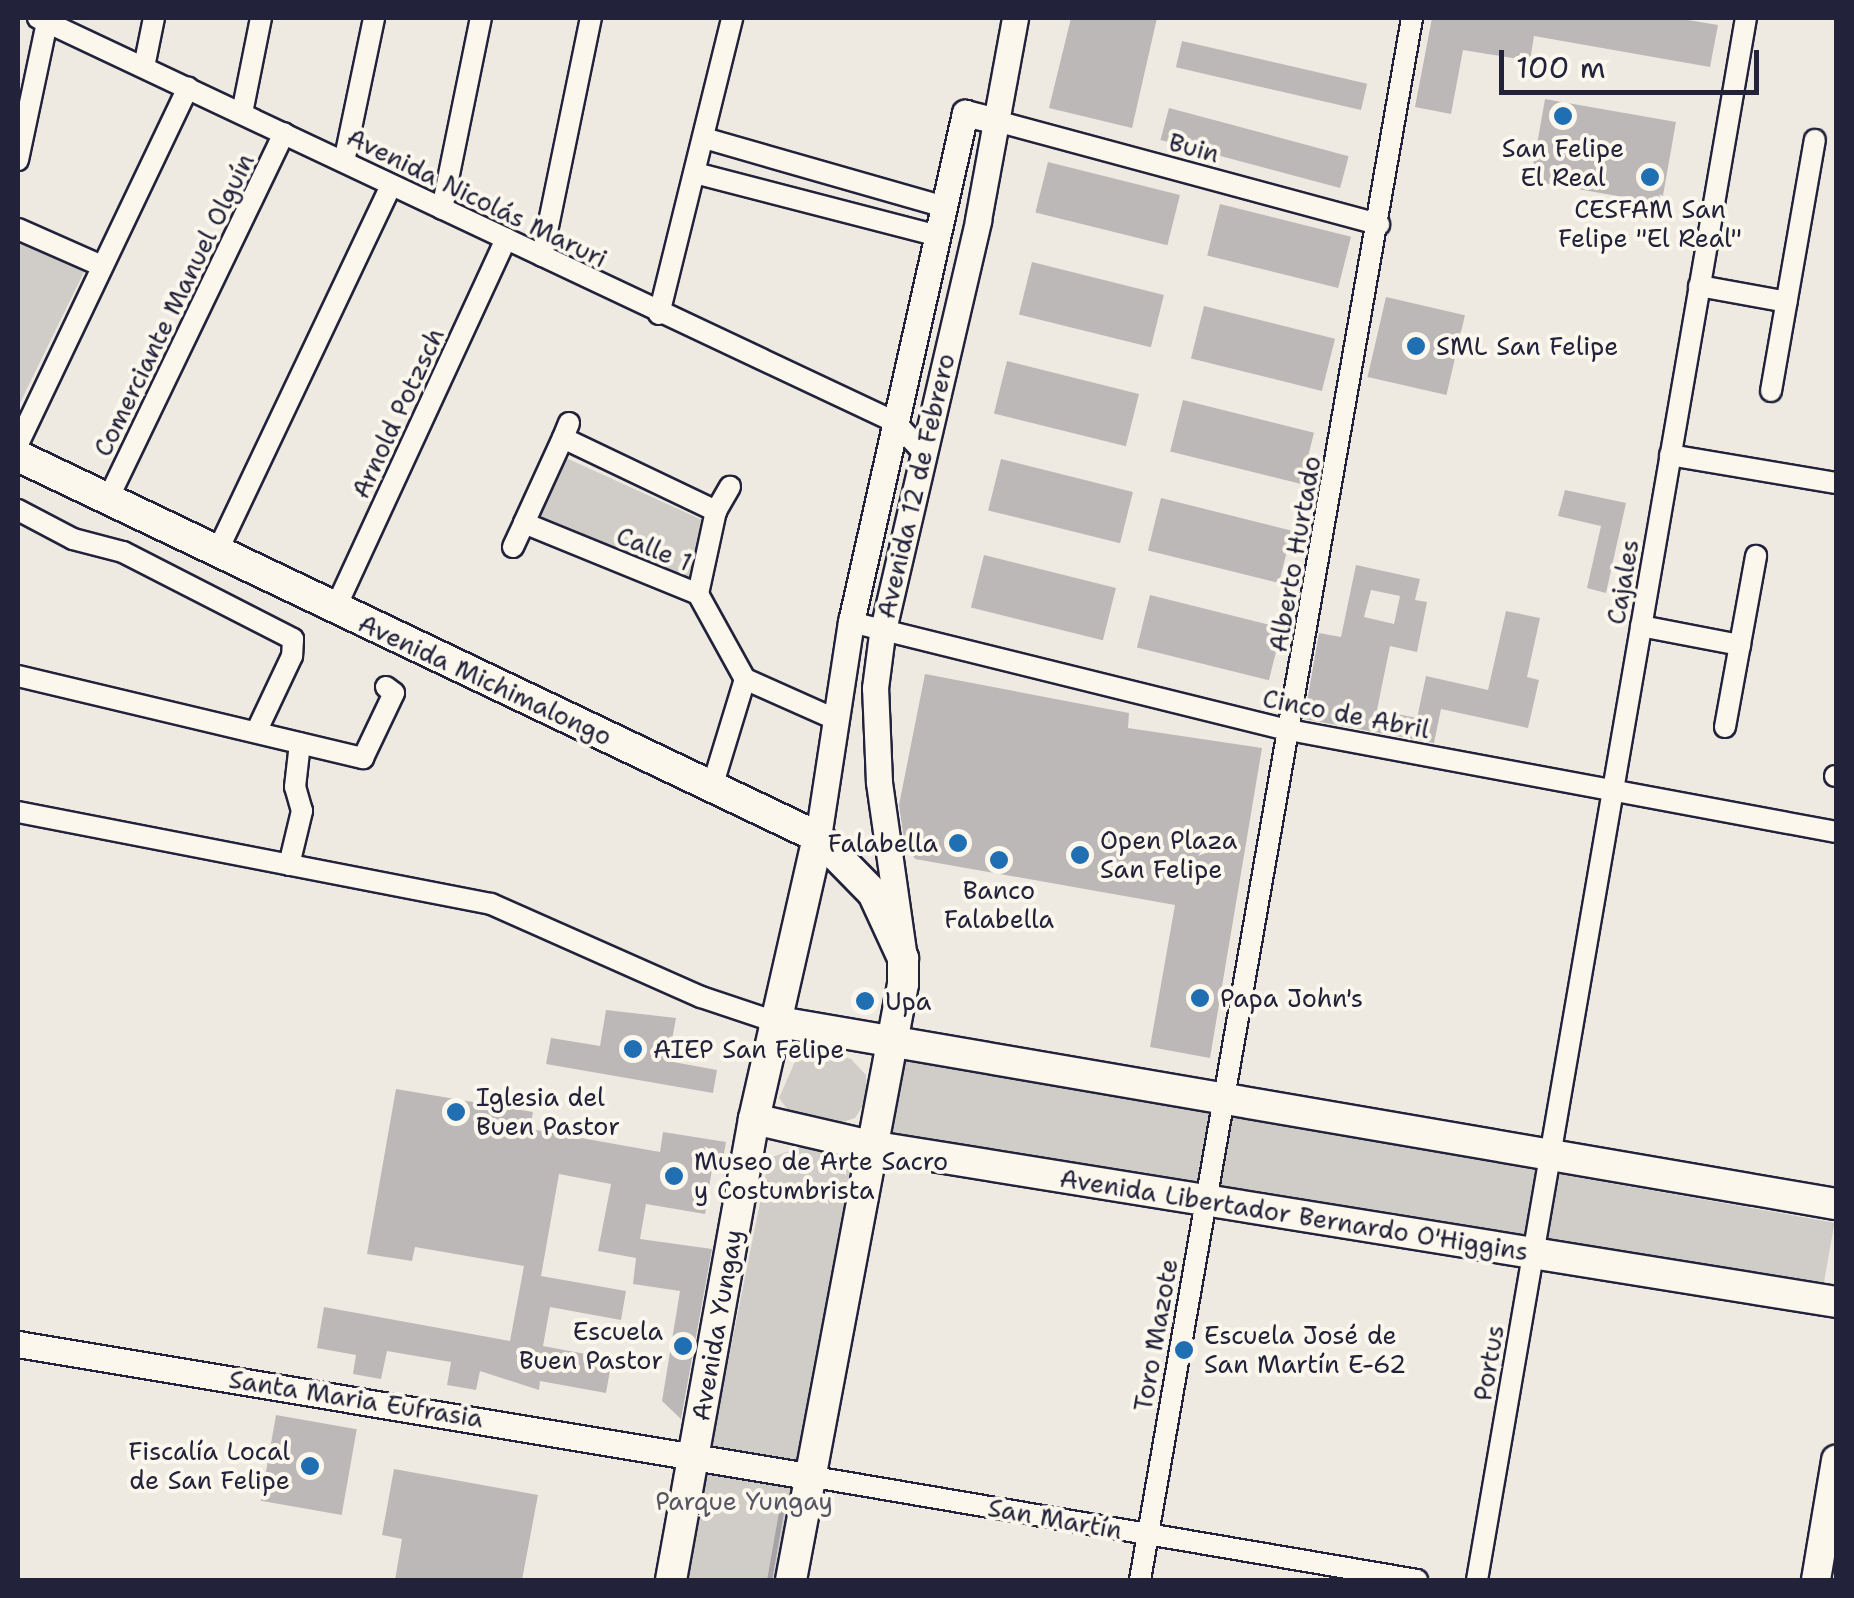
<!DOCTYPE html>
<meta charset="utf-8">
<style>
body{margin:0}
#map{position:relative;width:1854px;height:1598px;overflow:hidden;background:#eeeae2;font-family:"Shantell Sans",sans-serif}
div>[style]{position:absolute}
.green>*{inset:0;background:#d0cdc9;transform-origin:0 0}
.stream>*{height:5px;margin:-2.5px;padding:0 2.5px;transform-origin:2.5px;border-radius:2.5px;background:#a6a3a7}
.building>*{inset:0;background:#bcb8b8;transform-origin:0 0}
.roads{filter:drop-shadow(2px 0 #22223b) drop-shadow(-2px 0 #22223b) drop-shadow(0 2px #22223b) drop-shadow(0 -2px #22223b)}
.minor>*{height:20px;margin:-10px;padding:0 10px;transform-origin:10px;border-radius:10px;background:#fbf7ec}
.tertiary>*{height:25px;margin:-12.5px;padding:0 12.5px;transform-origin:12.5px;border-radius:12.5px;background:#fbf7ec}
.secondary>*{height:28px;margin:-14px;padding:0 14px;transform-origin:14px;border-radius:14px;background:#fbf7ec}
.primary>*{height:30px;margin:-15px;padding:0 15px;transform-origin:15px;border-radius:15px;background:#fbf7ec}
.dots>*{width:28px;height:28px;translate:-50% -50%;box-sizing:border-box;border:5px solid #fbf7ec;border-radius:50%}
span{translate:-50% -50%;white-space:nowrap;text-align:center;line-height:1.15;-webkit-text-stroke:8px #fbf7ec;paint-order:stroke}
.street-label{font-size:25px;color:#22223b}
.poi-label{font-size:25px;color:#22223b}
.left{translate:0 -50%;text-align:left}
.right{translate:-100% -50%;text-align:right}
.park-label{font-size:25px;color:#565566}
.frame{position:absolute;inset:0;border:20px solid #22223b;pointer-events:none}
.scale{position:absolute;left:1499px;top:50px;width:260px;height:45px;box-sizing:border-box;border:5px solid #22223b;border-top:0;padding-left:12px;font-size:30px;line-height:35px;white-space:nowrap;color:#22223b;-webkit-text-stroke:8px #fbf7ec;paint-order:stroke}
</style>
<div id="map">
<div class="green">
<i style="clip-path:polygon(18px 242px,84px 272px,18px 407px)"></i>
<i style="clip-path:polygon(564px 457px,709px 523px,694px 581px,532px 518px)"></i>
<i style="clip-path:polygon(825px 1051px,851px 1059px,866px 1075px,867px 1099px,855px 1118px,825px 1128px,797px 1122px,779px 1098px,797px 1057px)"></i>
<i style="left:895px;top:1057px;width:954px;height:84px;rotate:10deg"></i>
<i style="clip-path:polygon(804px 1146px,842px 1154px,856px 1175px,776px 1580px,684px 1580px,769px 1158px)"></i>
</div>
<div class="stream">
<i style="left:769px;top:1580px;width:80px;rotate:-80deg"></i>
</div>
<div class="building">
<i style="clip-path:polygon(1071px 18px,1157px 18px,1132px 128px,1049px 108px)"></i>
<i style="clip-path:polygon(1432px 18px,1676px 18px,1718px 25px,1710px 67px,1534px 36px,1530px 61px,1463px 50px,1451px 114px,1415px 107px)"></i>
<i style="left:1182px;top:41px;width:190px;height:27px;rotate:13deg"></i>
<i style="left:1545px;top:99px;width:133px;height:83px;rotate:10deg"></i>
<i style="left:1169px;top:108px;width:186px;height:33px;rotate:15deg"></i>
<i style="left:1048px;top:162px;width:136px;height:52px;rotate:14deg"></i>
<i style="left:1220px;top:204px;width:135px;height:53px;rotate:14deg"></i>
<i style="left:1032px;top:262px;width:136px;height:54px;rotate:14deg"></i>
<i style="left:1386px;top:297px;width:81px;height:82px;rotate:13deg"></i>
<i style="left:1204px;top:306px;width:135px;height:54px;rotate:14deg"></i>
<i style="left:1007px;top:361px;width:136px;height:54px;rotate:14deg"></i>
<i style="left:1183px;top:400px;width:135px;height:53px;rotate:14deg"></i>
<i style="left:1001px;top:459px;width:136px;height:53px;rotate:14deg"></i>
<i style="clip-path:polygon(1565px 490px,1626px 503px,1606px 593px,1587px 588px,1601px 526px,1558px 516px)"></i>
<i style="left:1161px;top:498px;width:135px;height:54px;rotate:14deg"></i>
<i style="left:984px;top:555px;width:136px;height:54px;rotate:14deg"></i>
<i style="clip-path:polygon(evenodd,1356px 565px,1420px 579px,1415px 600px,1427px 602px,1417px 652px,1390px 646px,1377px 710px,1417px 718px,1426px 676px,1488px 690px,1506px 611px,1540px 618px,1527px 677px,1539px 680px,1528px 728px,1441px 709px,1434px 743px,1304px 719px,1319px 633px,1341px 637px,1356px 565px,1371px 590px,1400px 596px,1394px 624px,1364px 617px,1371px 590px)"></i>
<i style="left:1150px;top:595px;width:136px;height:54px;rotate:14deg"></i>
<i style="clip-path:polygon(925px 674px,1129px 713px,1128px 728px,1262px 748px,1210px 1058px,1150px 1047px,1175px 905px,915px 859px,904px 840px,899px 805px)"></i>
<i style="clip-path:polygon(606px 1010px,676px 1018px,668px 1061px,717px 1070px,713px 1093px,546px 1064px,551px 1038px,600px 1046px)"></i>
<i style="clip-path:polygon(396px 1089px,533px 1112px,530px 1129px,660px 1152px,663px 1132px,726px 1142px,721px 1170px,712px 1169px,705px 1214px,646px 1204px,640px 1239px,712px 1249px,681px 1419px,662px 1401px,680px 1291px,633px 1284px,636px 1258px,598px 1251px,611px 1184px,559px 1174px,541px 1276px,626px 1291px,621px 1320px,550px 1307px,543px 1346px,612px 1359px,606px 1393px,540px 1381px,539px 1390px,480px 1371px,476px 1390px,447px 1385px,451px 1362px,387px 1351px,381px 1379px,353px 1374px,356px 1355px,317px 1348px,324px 1307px,510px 1341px,524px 1266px,415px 1247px,412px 1261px,367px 1254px)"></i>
<i style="left:276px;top:1415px;width:82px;height:87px;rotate:10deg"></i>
<i style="clip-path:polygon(394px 1469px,538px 1495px,522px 1580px,395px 1580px,402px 1539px,382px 1535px)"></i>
</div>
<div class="roads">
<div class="minor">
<i style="left:38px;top:18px;width:947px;rotate:25.24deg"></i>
<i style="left:895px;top:422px;width:41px;rotate:47deg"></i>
<i style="left:144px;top:67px;width:50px;rotate:-78.5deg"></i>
<i style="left:242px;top:113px;width:97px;rotate:-78.7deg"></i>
<i style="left:996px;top:121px;width:397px;rotate:15.1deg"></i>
<i style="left:704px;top:138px;width:251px;rotate:16deg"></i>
<i style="left:18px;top:160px;width:145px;rotate:-78.1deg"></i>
<i style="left:344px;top:162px;width:147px;rotate:-78.2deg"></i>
<i style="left:695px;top:173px;width:251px;rotate:14.5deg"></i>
<i style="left:442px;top:209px;width:195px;rotate:-78.5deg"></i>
<i style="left:18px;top:229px;width:92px;rotate:23.8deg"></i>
<i style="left:542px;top:256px;width:243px;rotate:-78.4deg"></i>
<i style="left:1699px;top:286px;width:89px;rotate:10.3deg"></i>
<i style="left:659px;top:314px;width:305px;rotate:-76.1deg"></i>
<i style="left:1771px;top:391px;width:255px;rotate:-80.1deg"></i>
<i style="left:569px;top:423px;width:16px;rotate:112deg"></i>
<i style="left:563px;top:438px;width:170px;rotate:25.5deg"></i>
<i style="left:716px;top:511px;width:28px;rotate:-60deg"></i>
<i style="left:18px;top:444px;width:395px;rotate:-64.5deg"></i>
<i style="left:1670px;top:455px;width:168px;rotate:9.6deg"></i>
<i style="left:108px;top:499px;width:406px;rotate:-64.3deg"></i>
<i style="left:18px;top:510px;width:62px;rotate:27.8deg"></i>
<i style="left:73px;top:539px;width:52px;rotate:14.6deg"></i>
<i style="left:123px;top:552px;width:191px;rotate:27.1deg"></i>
<i style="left:293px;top:639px;width:17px;rotate:93deg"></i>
<i style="left:292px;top:656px;width:84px;rotate:115.3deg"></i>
<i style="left:524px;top:523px;width:94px;rotate:-65.4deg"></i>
<i style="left:513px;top:547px;width:26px;rotate:-65deg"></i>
<i style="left:524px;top:523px;width:188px;rotate:22.2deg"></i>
<i style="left:698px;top:594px;width:97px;rotate:61.1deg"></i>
<i style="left:745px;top:679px;width:98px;rotate:24deg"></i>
<i style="left:217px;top:552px;width:406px;rotate:-64.6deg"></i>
<i style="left:698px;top:594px;width:85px;rotate:-77.8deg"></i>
<i style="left:335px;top:609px;width:408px;rotate:-65.2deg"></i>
<i style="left:851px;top:622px;width:451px;rotate:13.9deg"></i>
<i style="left:1289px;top:730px;width:556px;rotate:10.56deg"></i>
<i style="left:1641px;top:626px;width:101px;rotate:10.9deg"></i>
<i style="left:18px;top:676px;width:355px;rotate:13.4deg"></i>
<i style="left:363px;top:758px;width:72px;rotate:-64.5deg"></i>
<i style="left:394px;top:693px;width:10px;rotate:-143deg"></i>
<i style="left:1725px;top:727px;width:174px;rotate:-79.7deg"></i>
<i style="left:1835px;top:776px;width:1px"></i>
<i style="left:712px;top:787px;width:113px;rotate:-73deg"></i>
<i style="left:18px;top:812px;width:482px;rotate:11deg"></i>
<i style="left:491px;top:904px;width:230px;rotate:23.9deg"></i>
<i style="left:701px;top:997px;width:76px;rotate:18.4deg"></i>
<i style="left:289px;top:865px;width:56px;rotate:-76.5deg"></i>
<i style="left:302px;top:811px;width:25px;rotate:-106deg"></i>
<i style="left:295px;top:787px;width:44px;rotate:-83.5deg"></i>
<i style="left:808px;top:1476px;width:618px;rotate:9.69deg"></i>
<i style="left:1140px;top:1580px;width:1586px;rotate:-80.12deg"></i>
<i style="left:1477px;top:1580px;width:1585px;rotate:-80.23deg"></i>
</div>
<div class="tertiary">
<i style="left:818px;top:837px;width:218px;rotate:-81.3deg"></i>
<i style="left:851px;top:622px;width:522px;rotate:-77.38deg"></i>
<i style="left:965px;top:113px;width:32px;rotate:14deg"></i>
<i style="left:903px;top:951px;width:171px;rotate:-98.1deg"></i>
<i style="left:879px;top:782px;width:94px;rotate:-92.4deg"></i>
<i style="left:875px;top:688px;width:54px;rotate:-82.6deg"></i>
<i style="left:882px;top:634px;width:425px;rotate:-76.9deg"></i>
<i style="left:978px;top:220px;width:205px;rotate:-79.6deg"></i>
<i style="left:18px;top:1344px;width:801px;rotate:9.49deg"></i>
</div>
<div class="secondary">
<i style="left:1816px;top:1580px;width:122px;rotate:-80.5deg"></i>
</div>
<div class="primary">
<i style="left:18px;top:456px;width:886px;rotate:25.47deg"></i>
<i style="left:818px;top:837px;width:78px;rotate:45.5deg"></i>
<i style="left:873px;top:893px;width:72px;rotate:65.2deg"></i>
<i style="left:903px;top:958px;width:26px;rotate:90deg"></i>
<i style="left:903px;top:984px;width:606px;rotate:100.64deg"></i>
<i style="left:773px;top:1021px;width:1079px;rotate:9.77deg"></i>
<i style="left:754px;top:1119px;width:119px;rotate:13.1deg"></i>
<i style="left:870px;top:1146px;width:979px;rotate:9.17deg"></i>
<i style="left:671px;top:1580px;width:468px;rotate:-79.8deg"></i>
<i style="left:754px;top:1119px;width:289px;rotate:-77.2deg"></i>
</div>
</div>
<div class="dots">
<i style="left:1563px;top:116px;background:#1f6fb2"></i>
<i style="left:1650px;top:177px;background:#1f6fb2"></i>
<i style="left:1416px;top:346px;background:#1f6fb2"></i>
<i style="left:958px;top:843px;background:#1f6fb2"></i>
<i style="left:1080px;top:855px;background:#1f6fb2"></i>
<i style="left:999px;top:860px;background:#1f6fb2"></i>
<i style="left:1200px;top:998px;background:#1f6fb2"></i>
<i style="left:865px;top:1001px;background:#1f6fb2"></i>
<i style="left:633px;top:1049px;background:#1f6fb2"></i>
<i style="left:456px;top:1112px;background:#1f6fb2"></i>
<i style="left:674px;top:1176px;background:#1f6fb2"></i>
<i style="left:683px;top:1346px;background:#1f6fb2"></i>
<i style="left:1184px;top:1350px;background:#1f6fb2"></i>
<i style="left:310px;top:1466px;background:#1f6fb2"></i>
</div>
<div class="street-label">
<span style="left:1194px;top:148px;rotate:15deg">Buin</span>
<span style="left:477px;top:198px;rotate:26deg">Avenida Nicolás Maruri</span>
<span style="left:174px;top:305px;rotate:-64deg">Comerciante Manuel Olguín</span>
<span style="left:398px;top:413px;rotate:-65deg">Arnold Potzsch</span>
<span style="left:916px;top:486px;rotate:-77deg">Avenida 12 de Febrero</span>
<span style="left:654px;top:549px;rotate:22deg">Calle 1</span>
<span style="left:1295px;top:554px;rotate:-80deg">Alberto Hurtado</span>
<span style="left:1623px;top:582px;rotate:-80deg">Cajales</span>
<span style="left:485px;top:680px;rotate:25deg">Avenida Michimalongo</span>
<span style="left:1346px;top:714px;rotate:11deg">Cinco de Abril</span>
<span style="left:1294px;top:1215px;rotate:9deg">Avenida Libertador Bernardo O'Higgins</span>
<span style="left:717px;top:1325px;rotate:-80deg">Avenida Yungay</span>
<span style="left:1156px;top:1335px;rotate:-80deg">Toro Mazote</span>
<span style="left:1489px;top:1363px;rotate:-80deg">Portus</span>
<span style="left:356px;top:1399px;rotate:9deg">Santa Maria Eufrasia</span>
<span style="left:1055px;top:1519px;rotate:10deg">San Martín</span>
</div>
<div class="poi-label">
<span style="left:1563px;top:163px">San Felipe<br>El Real</span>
<span style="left:1650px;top:224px">CESFAM San<br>Felipe "El Real"</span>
<span class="left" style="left:1436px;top:346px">SML San Felipe</span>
<span class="left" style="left:1100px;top:855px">Open Plaza<br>San Felipe</span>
<span class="right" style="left:938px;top:843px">Falabella</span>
<span style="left:999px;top:905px">Banco<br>Falabella</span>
<span class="left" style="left:1220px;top:998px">Papa John's</span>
<span class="left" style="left:885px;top:1001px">Upa</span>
<span class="left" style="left:653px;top:1049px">AIEP San Felipe</span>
<span class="left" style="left:476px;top:1112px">Iglesia del<br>Buen Pastor</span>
<span class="left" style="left:694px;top:1176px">Museo de Arte Sacro<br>y Costumbrista</span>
<span class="right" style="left:663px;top:1346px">Escuela<br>Buen Pastor</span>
<span class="left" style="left:1204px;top:1350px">Escuela José de<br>San Martín E-62</span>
<span class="right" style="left:290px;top:1466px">Fiscalía Local<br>de San Felipe</span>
</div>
<div class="park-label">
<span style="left:744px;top:1501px">Parque Yungay</span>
</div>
<div class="frame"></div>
<div class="scale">100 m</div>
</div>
